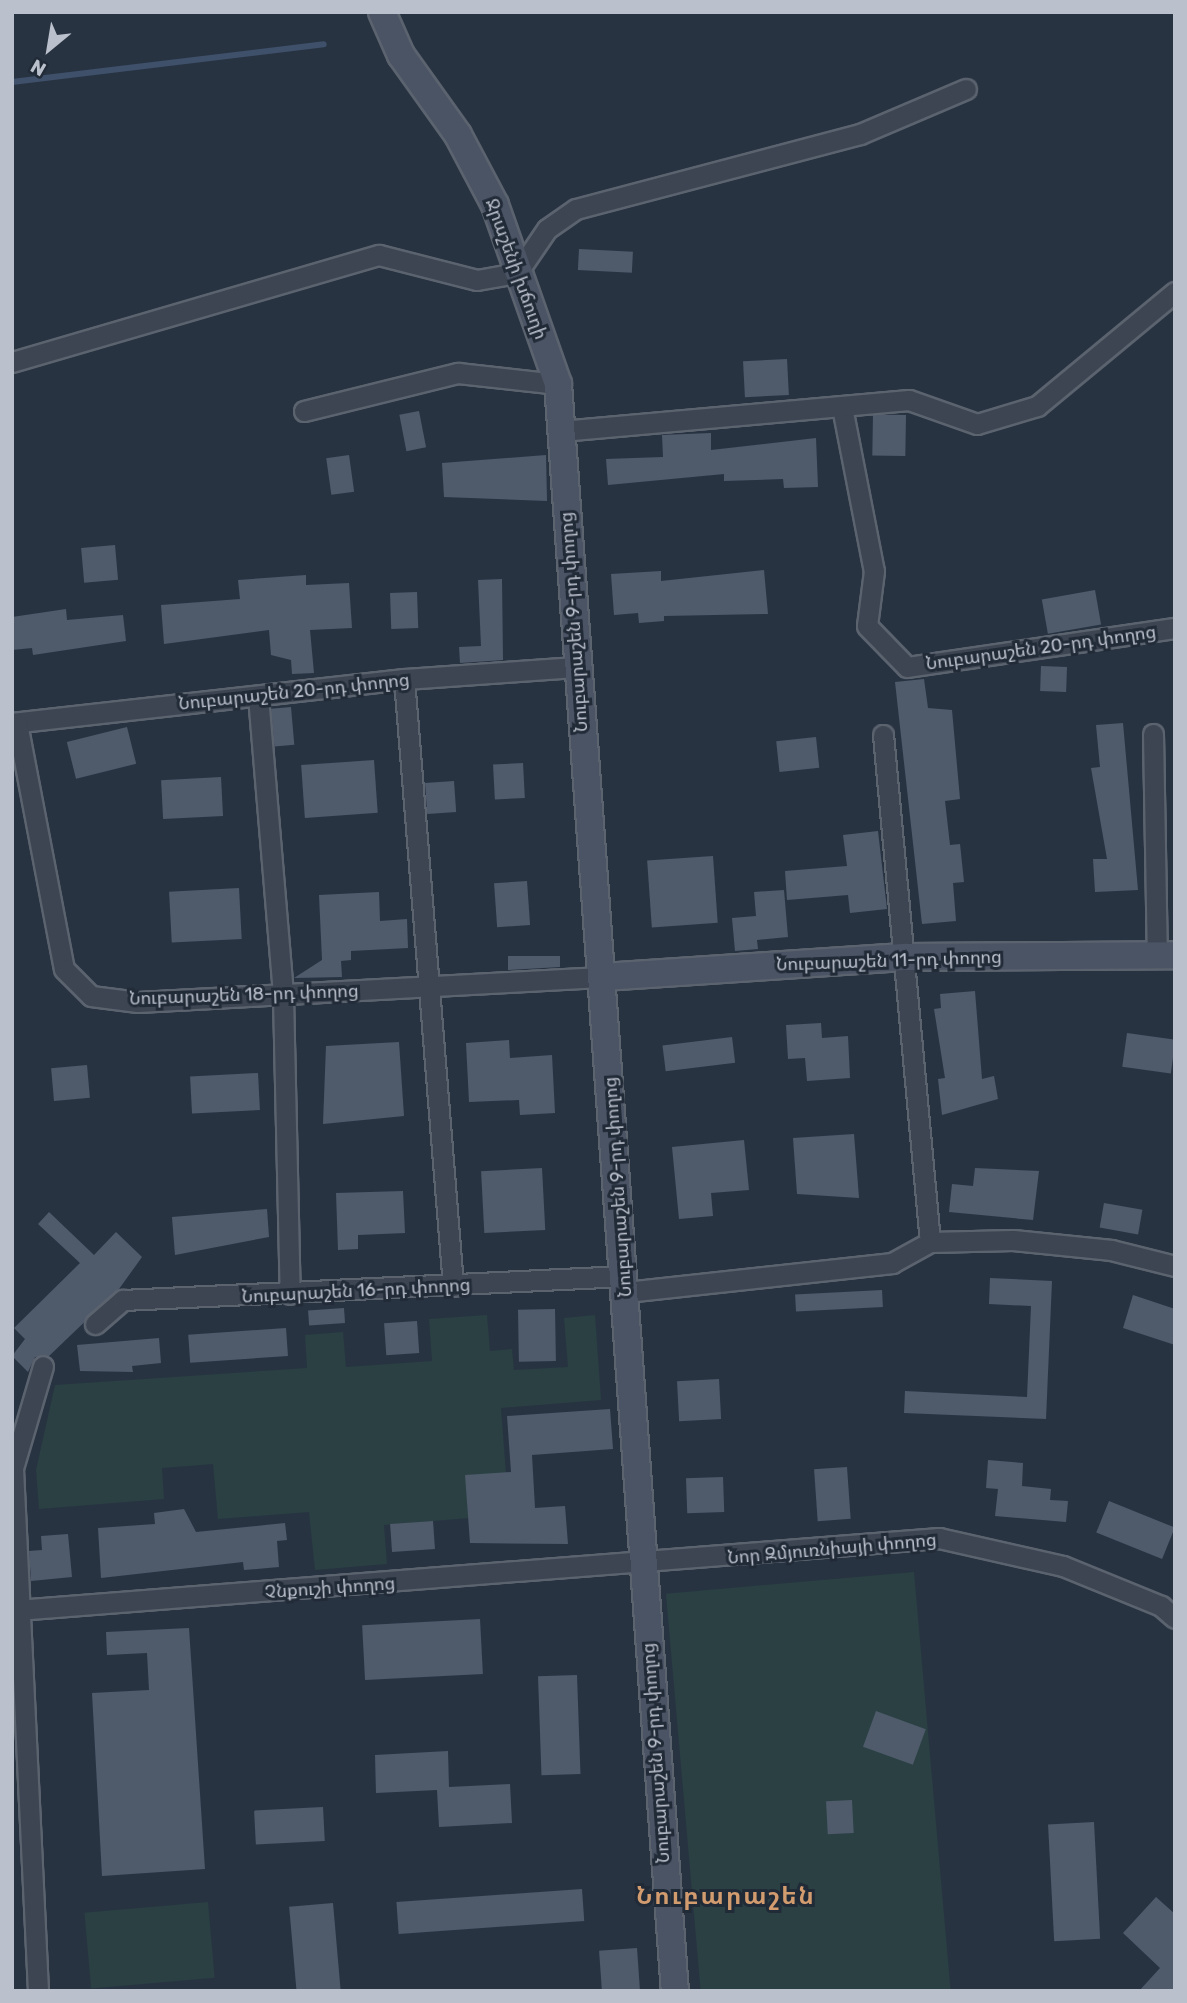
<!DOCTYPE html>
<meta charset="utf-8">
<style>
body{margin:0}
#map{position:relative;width:1187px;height:2003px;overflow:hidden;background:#283342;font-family:Rubik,"Noto Sans Armenian",sans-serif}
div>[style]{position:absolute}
.green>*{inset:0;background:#2a4043;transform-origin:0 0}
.stream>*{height:6px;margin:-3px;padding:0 3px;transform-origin:3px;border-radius:3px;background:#3f506a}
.building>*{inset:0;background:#4f5a6b;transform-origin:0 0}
.roads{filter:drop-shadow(2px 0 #5b636f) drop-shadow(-2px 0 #5b636f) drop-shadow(0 2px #5b636f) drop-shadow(0 -2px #5b636f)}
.street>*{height:19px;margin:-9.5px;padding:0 9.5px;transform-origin:9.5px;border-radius:9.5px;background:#3d4552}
.secondary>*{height:26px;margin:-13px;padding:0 13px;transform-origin:13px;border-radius:13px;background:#4b5465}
span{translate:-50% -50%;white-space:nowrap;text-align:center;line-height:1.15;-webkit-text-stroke:6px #212a37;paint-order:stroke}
.street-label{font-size:18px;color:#bac0cc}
.district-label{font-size:24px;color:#d29c6f;font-weight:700;letter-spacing:2px}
.frame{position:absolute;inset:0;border:14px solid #bac0cc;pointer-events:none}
.north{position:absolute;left:14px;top:14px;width:70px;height:70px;-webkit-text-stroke:5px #212a37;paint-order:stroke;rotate:210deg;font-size:19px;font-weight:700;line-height:28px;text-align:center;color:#bac0cc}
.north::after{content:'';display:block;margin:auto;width:24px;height:32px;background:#bac0cc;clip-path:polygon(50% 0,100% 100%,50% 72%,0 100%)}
</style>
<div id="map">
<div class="green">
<i style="clip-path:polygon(487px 1315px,490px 1351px,512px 1349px,514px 1370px,568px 1367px,564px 1318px,595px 1315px,601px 1400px,501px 1408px,506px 1474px,470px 1518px,384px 1525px,387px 1564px,315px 1570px,309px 1512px,218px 1519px,213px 1464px,162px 1468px,164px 1499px,39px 1509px,36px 1470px,55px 1385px,307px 1368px,305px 1335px,343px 1332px,346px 1367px,432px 1361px,429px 1319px)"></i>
<i style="left:914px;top:1572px;width:420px;height:249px;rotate:85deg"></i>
<i style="left:208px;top:1902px;width:76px;height:124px;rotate:85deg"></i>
</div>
<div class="stream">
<i style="left:12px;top:82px;width:314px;rotate:-6.9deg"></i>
</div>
<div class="building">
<i style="left:579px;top:249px;width:54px;height:21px;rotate:3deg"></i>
<i style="left:787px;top:359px;width:36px;height:44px;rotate:87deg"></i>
<i style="left:419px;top:411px;width:37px;height:20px;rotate:79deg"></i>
<i style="left:906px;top:415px;width:41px;height:33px;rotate:91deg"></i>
<i style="clip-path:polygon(711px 433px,711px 450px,816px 438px,818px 487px,784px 488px,783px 479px,724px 481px,724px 474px,608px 485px,606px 459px,663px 457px,662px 435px)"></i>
<i style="left:349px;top:455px;width:37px;height:23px;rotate:82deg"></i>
<i style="clip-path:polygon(546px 455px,547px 501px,444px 497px,442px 463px)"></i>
<i style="left:115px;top:545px;width:35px;height:34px;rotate:85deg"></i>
<i style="clip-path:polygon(764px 570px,768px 614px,664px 616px,664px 621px,639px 623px,638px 613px,614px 615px,611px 574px,661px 571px,661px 581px)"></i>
<i style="clip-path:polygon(306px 575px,306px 585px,349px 583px,352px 628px,310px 630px,314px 673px,292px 674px,291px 660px,271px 655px,269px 630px,164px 644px,161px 605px,240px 599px,238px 580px)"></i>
<i style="clip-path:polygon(502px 579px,503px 660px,460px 663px,459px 647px,481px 646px,478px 580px)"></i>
<i style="left:1095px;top:590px;width:35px;height:54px;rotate:80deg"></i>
<i style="left:417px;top:592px;width:36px;height:27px;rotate:88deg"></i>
<i style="clip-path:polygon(66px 609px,67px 620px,123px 615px,126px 641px,33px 655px,32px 648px,12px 650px,12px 617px)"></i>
<i style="left:1041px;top:666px;width:26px;height:25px;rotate:2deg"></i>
<i style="clip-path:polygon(924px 679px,928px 708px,952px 710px,960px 799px,945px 801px,950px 845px,960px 844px,964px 882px,953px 883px,956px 921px,922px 924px,895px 682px)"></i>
<i style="left:291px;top:707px;width:38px;height:20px;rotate:85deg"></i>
<i style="clip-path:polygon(1123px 723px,1138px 890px,1095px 892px,1093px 859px,1107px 859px,1091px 768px,1100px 767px,1096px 725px)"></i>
<i style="left:127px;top:727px;width:38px;height:62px;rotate:76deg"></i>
<i style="left:816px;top:737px;width:31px;height:40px;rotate:84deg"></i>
<i style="left:374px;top:760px;width:53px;height:73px;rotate:86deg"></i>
<i style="left:523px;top:763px;width:35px;height:30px;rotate:87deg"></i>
<i style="left:221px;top:777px;width:39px;height:60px;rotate:87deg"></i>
<i style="left:454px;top:781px;width:31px;height:29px;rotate:86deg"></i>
<i style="clip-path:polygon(878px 831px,887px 909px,850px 913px,848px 895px,787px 900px,785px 871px,847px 866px,843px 835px)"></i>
<i style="left:713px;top:856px;width:67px;height:66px;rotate:86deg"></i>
<i style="left:527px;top:881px;width:44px;height:33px;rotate:86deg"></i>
<i style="left:239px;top:888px;width:51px;height:70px;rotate:87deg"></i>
<i style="clip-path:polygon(784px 890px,788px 937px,757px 940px,758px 949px,735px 951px,732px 918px,756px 916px,754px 892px)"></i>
<i style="clip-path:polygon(379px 892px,380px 921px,407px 919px,408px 948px,351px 951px,351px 960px,341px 961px,342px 977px,294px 978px,322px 960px,319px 895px)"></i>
<i style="clip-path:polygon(508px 956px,560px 956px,560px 967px,508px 970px)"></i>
<i style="clip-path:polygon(975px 991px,982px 1079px,994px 1076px,998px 1099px,942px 1115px,938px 1079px,945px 1078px,934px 1009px,941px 1008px,940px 994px)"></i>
<i style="clip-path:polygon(821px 1023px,822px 1038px,848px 1036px,850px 1078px,807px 1081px,805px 1058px,788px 1059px,786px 1025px)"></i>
<i style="left:1127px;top:1033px;width:49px;height:34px;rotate:8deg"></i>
<i style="left:732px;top:1037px;width:26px;height:70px;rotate:83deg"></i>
<i style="clip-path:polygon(509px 1040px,510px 1058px,552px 1055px,555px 1113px,520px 1115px,519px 1100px,469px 1102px,466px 1043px)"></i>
<i style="clip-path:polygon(399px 1042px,404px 1116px,323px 1124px,326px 1046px)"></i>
<i style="left:87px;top:1065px;width:33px;height:36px;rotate:85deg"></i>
<i style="left:258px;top:1073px;width:37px;height:68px;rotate:87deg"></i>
<i style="clip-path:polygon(854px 1134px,859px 1198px,797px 1194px,793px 1138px)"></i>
<i style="clip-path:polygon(744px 1140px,749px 1190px,711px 1193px,713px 1216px,679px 1219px,672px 1147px)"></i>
<i style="left:542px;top:1168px;width:62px;height:61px;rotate:87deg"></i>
<i style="clip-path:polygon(975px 1168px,1039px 1171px,1033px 1220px,949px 1212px,952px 1184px,973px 1186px)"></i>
<i style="clip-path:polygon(403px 1191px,405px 1233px,358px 1235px,358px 1249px,338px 1250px,336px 1193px)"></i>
<i style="left:1104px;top:1203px;width:39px;height:25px;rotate:10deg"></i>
<i style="clip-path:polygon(267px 1209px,269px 1237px,175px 1255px,172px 1217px)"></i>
<i style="clip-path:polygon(49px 1212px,94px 1255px,116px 1232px,142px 1257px,119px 1289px,49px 1356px,35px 1357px,28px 1372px,12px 1356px,25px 1339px,14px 1328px,80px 1263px,38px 1224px)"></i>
<i style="clip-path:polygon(990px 1278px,1052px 1281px,1046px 1419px,904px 1413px,905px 1391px,1027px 1397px,1031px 1306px,989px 1304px)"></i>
<i style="left:882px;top:1290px;width:17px;height:87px;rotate:87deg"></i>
<i style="clip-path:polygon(1133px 1295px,1175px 1309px,1175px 1345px,1123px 1328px)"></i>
<i style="left:344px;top:1308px;width:15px;height:36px;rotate:86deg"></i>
<i style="left:555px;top:1309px;width:52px;height:37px;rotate:89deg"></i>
<i style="left:417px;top:1321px;width:32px;height:33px;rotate:86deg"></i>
<i style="left:286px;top:1328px;width:28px;height:98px;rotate:86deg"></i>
<i style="clip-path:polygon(159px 1338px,161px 1363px,132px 1366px,133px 1372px,80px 1371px,77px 1345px)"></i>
<i style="left:719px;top:1379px;width:40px;height:42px;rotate:87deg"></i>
<i style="clip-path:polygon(610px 1409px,613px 1449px,532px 1455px,535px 1508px,565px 1506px,568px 1544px,470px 1543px,465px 1475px,511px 1472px,507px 1416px)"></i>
<i style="clip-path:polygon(988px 1460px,1023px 1463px,1022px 1486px,1051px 1489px,1050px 1500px,1068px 1501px,1066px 1522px,995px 1516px,998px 1489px,986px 1488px)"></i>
<i style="left:847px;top:1467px;width:52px;height:33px;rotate:86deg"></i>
<i style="left:723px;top:1477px;width:35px;height:37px;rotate:88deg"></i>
<i style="left:1109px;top:1501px;width:71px;height:34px;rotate:22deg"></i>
<i style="clip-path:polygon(184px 1509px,196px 1532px,285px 1523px,287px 1540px,277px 1541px,279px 1567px,244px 1570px,243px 1562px,101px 1578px,98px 1528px,155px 1524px,154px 1513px)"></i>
<i style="left:433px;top:1521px;width:28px;height:43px;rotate:86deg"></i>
<i style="clip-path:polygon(68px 1534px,72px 1577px,31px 1581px,29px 1551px,42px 1550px,41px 1536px)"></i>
<i style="left:480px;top:1619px;width:55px;height:118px;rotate:87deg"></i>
<i style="clip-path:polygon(189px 1628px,205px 1869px,102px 1876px,92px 1693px,149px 1690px,147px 1653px,107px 1655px,106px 1632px)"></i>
<i style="left:577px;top:1675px;width:99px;height:39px;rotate:88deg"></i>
<i style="left:876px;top:1711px;width:53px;height:38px;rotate:20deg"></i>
<i style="clip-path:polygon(448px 1751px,449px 1787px,510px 1784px,512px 1823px,439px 1827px,437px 1790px,376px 1793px,375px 1755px)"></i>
<i style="left:852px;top:1800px;width:33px;height:26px;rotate:87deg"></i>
<i style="left:323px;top:1807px;width:34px;height:69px;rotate:87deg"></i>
<i style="left:1094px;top:1822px;width:117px;height:46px;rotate:87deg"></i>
<i style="left:582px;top:1889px;width:32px;height:186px;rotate:86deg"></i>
<i style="clip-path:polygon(1156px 1897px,1175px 1914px,1175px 1991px,1139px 1991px,1160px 1968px,1123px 1933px)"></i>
<i style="left:333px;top:1903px;width:88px;height:44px;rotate:85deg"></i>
<i style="left:637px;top:1948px;width:43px;height:38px;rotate:86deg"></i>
</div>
<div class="roads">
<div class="street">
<i style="left:12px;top:362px;width:382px;rotate:-16.3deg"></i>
<i style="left:379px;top:255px;width:101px;rotate:14.3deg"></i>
<i style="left:477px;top:280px;width:41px;rotate:-9.9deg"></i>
<i style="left:517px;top:273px;width:53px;rotate:-55.7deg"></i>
<i style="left:547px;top:229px;width:35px;rotate:-35deg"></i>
<i style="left:576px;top:209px;width:294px;rotate:-14.8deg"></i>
<i style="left:860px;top:134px;width:115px;rotate:-23deg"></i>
<i style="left:842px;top:407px;width:167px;rotate:79deg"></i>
<i style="left:874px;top:571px;width:55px;rotate:97.3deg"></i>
<i style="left:867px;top:626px;width:57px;rotate:45.7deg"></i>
<i style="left:907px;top:667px;width:271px;rotate:-8.3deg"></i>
<i style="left:304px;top:411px;width:159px;rotate:-13.9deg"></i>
<i style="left:458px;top:373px;width:101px;rotate:6.3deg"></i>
<i style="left:561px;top:431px;width:349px;rotate:-5.1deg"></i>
<i style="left:909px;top:400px;width:72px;rotate:19.4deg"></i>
<i style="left:977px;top:424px;width:63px;rotate:-16.7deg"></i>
<i style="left:1037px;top:406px;width:179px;rotate:-39.6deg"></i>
<i style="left:404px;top:679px;width:609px;rotate:85.38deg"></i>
<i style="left:258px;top:696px;width:301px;rotate:85.2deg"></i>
<i style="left:283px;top:996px;width:298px;rotate:88.7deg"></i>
<i style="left:12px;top:723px;width:394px;rotate:-6.4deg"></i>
<i style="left:404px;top:679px;width:173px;rotate:-4deg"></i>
<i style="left:17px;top:723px;width:250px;rotate:79.2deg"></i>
<i style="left:64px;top:969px;width:38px;rotate:45deg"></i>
<i style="left:91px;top:996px;width:47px;rotate:7.3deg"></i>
<i style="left:138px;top:1002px;width:466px;rotate:-3.1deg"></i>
<i style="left:1153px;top:734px;width:221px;rotate:89deg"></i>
<i style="left:883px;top:735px;width:509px;rotate:84.7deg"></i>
<i style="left:626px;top:1292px;width:268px;rotate:-6.2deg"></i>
<i style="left:892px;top:1263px;width:43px;rotate:-28.9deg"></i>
<i style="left:930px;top:1242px;width:83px;rotate:-1.4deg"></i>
<i style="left:1013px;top:1240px;width:99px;rotate:5.8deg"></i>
<i style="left:1111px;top:1250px;width:66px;rotate:14deg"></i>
<i style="left:95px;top:1324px;width:37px;rotate:-41deg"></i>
<i style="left:123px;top:1300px;width:503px;rotate:-2.74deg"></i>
<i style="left:17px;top:1610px;width:925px;rotate:-4.47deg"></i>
<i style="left:939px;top:1538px;width:127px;rotate:12.7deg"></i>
<i style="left:1063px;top:1566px;width:106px;rotate:22.2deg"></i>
<i style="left:1161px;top:1606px;width:18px;rotate:41deg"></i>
<i style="left:38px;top:1991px;width:524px;rotate:-92.74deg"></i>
<i style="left:13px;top:1468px;width:106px;rotate:-73.6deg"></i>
</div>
<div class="secondary">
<i style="left:382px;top:12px;width:47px;rotate:66.2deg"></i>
<i style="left:401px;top:55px;width:98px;rotate:54.5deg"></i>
<i style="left:458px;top:135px;width:79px;rotate:62.1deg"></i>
<i style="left:495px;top:205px;width:190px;rotate:70.6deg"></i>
<i style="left:558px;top:384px;width:1611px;rotate:85.84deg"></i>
<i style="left:603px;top:977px;width:305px;rotate:-3.8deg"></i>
<i style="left:907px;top:957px;width:268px;rotate:-0.4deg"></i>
</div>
</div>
<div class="street-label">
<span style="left:516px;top:269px;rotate:70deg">Ջրաշենի խճուղի</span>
<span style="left:574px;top:622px;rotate:-94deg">Նուբարաշեն 9-րդ փողոց</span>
<span style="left:1041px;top:648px;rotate:-8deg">Նուբարաշեն 20-րդ փողոց</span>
<span style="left:294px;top:692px;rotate:-6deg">Նուբարաշեն 20-րդ փողոց</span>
<span style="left:889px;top:961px;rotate:-2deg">Նուբարաշեն 11-րդ փողոց</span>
<span style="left:244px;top:995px;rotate:-2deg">Նուբարաշեն 18-րդ փողոց</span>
<span style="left:618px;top:1187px;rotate:-94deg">Նուբարաշեն 9-րդ փողոց</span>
<span style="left:356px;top:1291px;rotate:-3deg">Նուբարաշեն 16-րդ փողոց</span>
<span style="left:832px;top:1549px;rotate:-5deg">Նոր Զմյուռնիայի փողոց</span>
<span style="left:330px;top:1588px;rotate:-4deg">Չնքուշի փողոց</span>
<span style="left:656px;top:1753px;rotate:-94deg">Նուբարաշեն 9-րդ փողոց</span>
</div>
<div class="district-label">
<span style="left:726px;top:1897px">Նուբարաշեն</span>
</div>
<div class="frame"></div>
<div class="north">N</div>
</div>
